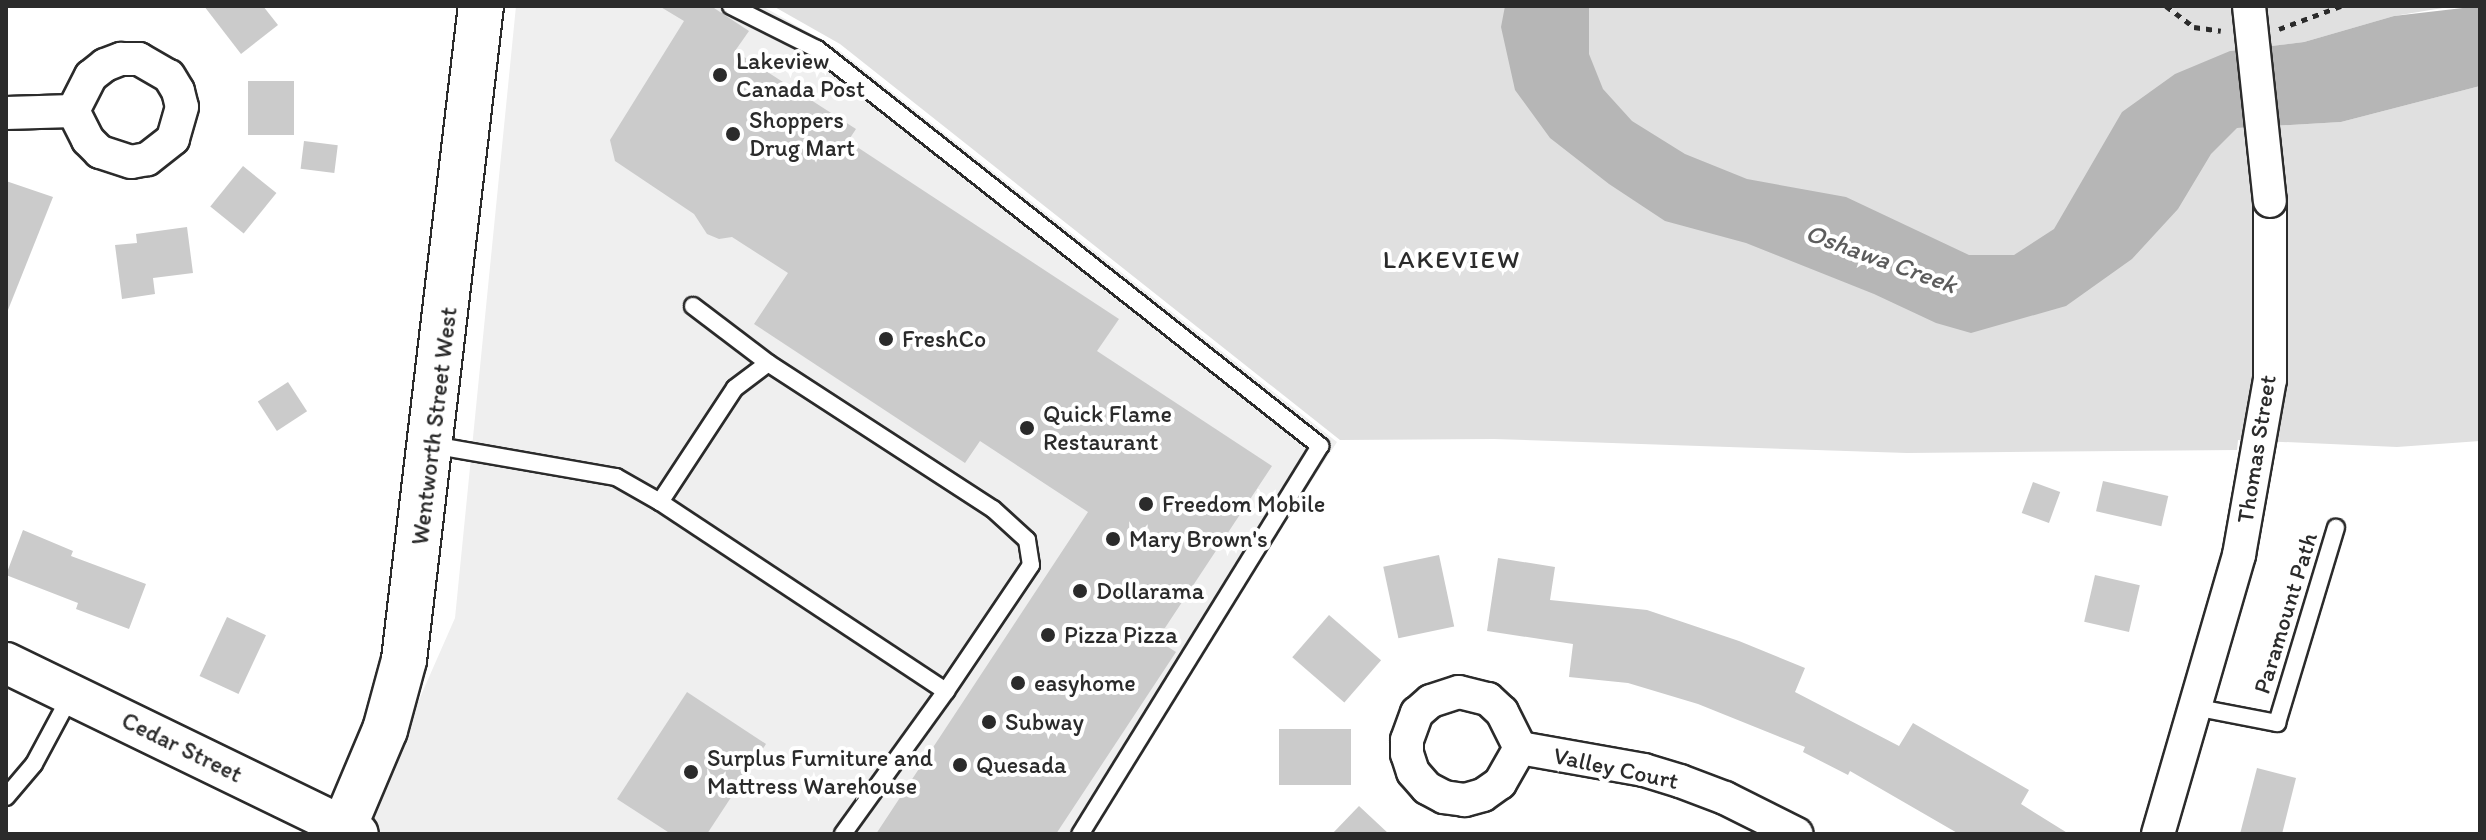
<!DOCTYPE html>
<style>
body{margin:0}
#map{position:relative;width:2486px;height:840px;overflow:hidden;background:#fff;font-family:Itim,sans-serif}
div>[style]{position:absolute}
.built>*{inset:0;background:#efefef}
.green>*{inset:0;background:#e0e0e0}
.water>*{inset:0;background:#b6b6b6}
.building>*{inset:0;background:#cbcbcb;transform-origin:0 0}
.path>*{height:5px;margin-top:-2.5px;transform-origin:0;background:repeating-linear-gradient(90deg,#2b2b2b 0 6px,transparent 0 12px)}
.roads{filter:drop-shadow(2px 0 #2b2b2b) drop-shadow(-2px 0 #2b2b2b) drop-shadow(0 2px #2b2b2b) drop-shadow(0 -2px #2b2b2b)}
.service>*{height:16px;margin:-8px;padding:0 8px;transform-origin:8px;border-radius:8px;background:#fff}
.minor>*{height:32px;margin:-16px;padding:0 16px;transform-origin:16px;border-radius:16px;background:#fff}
.tertiary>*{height:40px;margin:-20px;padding:0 20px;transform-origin:20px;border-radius:20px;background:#fff}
.secondary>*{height:44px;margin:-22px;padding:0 22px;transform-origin:22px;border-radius:22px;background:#fff}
.bridges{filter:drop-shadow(2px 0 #2b2b2b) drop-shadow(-2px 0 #2b2b2b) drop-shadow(0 2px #2b2b2b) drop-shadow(0 -2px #2b2b2b)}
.minor-bridge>*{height:32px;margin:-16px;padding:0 16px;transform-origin:16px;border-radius:16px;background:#fff}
.dots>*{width:22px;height:22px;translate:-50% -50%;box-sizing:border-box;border:4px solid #fff;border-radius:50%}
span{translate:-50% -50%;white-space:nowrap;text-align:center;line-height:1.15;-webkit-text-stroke:8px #fff;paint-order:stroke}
.poi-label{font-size:24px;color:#2b2b2b}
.left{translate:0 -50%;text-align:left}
.street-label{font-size:24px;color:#2b2b2b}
.water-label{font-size:26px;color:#5c5c5c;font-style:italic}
.neighbourhood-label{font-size:26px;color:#2b2b2b;letter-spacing:2px}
.frame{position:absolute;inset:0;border:8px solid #2b2b2b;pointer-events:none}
</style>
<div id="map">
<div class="built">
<i style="clip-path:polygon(516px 6px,762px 6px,836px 48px,1337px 442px,1081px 834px,360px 834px,455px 618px)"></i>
</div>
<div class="green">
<i style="clip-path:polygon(773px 6px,2455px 6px,2394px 16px,2304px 42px,2230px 51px,2238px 128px,2341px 122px,2480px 86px,2480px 441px,2397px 447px,2238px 440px,2237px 450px,1907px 453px,1494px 439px,1340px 440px,840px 44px)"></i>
</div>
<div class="water">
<i style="clip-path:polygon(1505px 6px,1589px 6px,1589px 54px,1603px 89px,1632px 121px,1685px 154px,1747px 179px,1846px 197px,1969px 255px,2014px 255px,2054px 229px,2122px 112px,2175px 74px,2230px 51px,2304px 42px,2394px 16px,2480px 6px,2480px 86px,2341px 122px,2237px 128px,2211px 154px,2178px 209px,2132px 259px,2066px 306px,1971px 333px,1936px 323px,1874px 294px,1746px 243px,1665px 221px,1609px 184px,1550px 138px,1515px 90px,1501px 27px)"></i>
</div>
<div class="building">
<i style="clip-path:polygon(204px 6px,263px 6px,278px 25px,241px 54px)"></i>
<i style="clip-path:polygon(659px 6px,711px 6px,749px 31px,735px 51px,856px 129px,848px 141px,1119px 319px,1097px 351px,1272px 466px,1157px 640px,1176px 652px,1056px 834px,876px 834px,1088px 512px,980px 441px,965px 463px,754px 324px,788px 273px,732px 237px,719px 239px,707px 234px,694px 214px,615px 161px,610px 140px,684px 21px)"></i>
<i style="left:248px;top:81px;width:46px;height:54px"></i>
<i style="left:304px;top:141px;width:34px;height:28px;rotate:7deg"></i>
<i style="left:243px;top:166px;width:43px;height:52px;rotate:39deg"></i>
<i style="clip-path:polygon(6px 181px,53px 197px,8px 310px,6px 309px)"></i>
<i style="clip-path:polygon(187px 227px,193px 273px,153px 278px,155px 294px,122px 299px,115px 245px,137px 243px,136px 234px)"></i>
<i style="left:288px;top:382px;width:35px;height:36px;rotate:57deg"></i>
<i style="left:2103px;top:481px;width:67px;height:31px;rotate:13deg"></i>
<i style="left:2033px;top:482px;width:29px;height:33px;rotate:20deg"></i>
<i style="clip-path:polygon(23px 530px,73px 551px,71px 556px,146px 584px,129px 629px,76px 609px,78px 603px,6px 575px)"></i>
<i style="left:1439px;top:555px;width:73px;height:57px;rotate:78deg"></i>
<i style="clip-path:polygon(1498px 558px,1555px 567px,1550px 600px,1647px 610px,1739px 641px,1805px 668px,1795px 692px,1899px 746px,1913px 723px,2029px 790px,2021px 804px,2069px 834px,1959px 834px,1850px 771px,1848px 775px,1803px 752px,1805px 747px,1698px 704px,1628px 683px,1569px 677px,1573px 644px,1487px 631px)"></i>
<i style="left:2095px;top:575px;width:46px;height:48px;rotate:13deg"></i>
<i style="left:1329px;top:615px;width:69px;height:56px;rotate:41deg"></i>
<i style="left:227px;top:617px;width:43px;height:65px;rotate:25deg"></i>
<i style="clip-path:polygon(687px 692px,766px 744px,707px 834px,671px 834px,617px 799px)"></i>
<i style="left:1279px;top:729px;width:72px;height:56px"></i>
<i style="clip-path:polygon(2257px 768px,2296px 778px,2282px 834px,2240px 834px)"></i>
<i style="clip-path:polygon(1359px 806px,1389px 834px,1332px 834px)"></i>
</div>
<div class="path">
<i style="left:2166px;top:6px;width:35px;rotate:37deg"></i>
<i style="left:2194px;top:27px;width:27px;rotate:8deg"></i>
<i style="left:2279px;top:29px;width:66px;rotate:-20.4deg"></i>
</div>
<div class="roads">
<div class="service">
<i style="left:731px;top:6px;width:96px;rotate:26.6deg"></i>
<i style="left:817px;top:49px;width:641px;rotate:38.28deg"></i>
<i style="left:1320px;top:446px;width:456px;rotate:121.7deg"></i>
<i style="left:693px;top:306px;width:94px;rotate:37.2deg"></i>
<i style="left:432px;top:445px;width:187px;rotate:9.9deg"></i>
<i style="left:616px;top:477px;width:51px;rotate:29.6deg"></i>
<i style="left:660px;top:502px;width:136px;rotate:-56.7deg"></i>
<i style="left:735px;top:388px;width:41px;rotate:-37.1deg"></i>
<i style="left:768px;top:363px;width:268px;rotate:33deg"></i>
<i style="left:993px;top:509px;width:46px;rotate:42.4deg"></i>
<i style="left:1027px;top:540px;width:25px;rotate:81deg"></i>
<i style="left:1031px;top:565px;width:152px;rotate:124deg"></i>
<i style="left:946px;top:691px;width:176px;rotate:125.8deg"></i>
<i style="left:660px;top:502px;width:343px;rotate:33.5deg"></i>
<i style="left:2194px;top:707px;width:85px;rotate:10.9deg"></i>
<i style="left:2277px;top:723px;width:204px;rotate:-73.2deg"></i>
<i style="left:6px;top:797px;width:43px;rotate:-49.7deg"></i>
<i style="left:34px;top:764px;width:78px;rotate:-61.8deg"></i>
</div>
<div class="minor">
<i style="left:121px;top:59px;width:18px"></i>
<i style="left:139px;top:59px;width:34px;rotate:30deg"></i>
<i style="left:169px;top:76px;width:17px;rotate:59deg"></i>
<i style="left:178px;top:91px;width:16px;rotate:76deg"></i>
<i style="left:182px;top:107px;width:33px;rotate:106deg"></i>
<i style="left:173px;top:139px;width:33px;rotate:142deg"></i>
<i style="left:147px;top:159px;width:16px;rotate:169deg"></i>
<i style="left:131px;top:162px;width:33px;rotate:-162deg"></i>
<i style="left:100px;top:152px;width:17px;rotate:-135deg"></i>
<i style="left:88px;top:140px;width:33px;rotate:-117deg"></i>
<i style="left:73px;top:111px;width:39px;rotate:-63deg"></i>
<i style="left:91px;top:76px;width:18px;rotate:-38deg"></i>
<i style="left:105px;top:65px;width:17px;rotate:-21deg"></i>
<i style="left:6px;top:113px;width:67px;rotate:-1.7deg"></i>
<i style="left:1459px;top:692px;width:30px;rotate:14deg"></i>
<i style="left:1488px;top:699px;width:19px;rotate:43deg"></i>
<i style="left:1502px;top:712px;width:40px;rotate:63.4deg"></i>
<i style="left:1520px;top:748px;width:40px;rotate:119.7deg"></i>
<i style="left:1500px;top:783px;width:21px;rotate:145deg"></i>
<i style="left:1483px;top:795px;width:19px;rotate:164deg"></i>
<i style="left:1465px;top:800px;width:21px;rotate:-172deg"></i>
<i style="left:1444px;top:797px;width:19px;rotate:-152deg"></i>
<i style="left:1427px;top:788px;width:21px;rotate:-131deg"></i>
<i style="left:1413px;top:772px;width:19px;rotate:-108deg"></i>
<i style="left:1407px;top:754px;width:14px;rotate:-90deg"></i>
<i style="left:1407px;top:740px;width:29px;rotate:-70deg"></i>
<i style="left:1417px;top:713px;width:18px;rotate:-41deg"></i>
<i style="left:1431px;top:701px;width:29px;rotate:-18deg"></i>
<i style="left:1520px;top:748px;width:126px;rotate:10.1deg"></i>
<i style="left:1644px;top:770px;width:38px;rotate:17deg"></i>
<i style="left:1680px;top:781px;width:48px;rotate:20.7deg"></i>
<i style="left:1725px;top:798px;width:80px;rotate:26.6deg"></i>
<i style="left:2158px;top:834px;width:291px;rotate:-73.8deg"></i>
<i style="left:2239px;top:555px;width:178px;rotate:-80deg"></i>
<i style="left:2270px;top:380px;width:179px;rotate:-90deg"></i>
</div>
<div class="tertiary">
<i style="left:6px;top:663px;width:391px;rotate:25.9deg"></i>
</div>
<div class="secondary">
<i style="left:341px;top:834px;width:113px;rotate:-67.1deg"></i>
<i style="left:385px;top:730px;width:73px;rotate:-74.8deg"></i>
<i style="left:404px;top:660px;width:659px;rotate:-83.29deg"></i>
</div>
</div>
<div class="bridges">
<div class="minor-bridge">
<i style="left:2249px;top:6px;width:196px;rotate:83.9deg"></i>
</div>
</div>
<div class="dots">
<i style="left:720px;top:75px;background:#2b2b2b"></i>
<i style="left:733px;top:134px;background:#2b2b2b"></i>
<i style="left:886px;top:339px;background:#2b2b2b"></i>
<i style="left:1027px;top:428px;background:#2b2b2b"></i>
<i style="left:1146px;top:504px;background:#2b2b2b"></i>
<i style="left:1113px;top:539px;background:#2b2b2b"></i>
<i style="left:1080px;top:591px;background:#2b2b2b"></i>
<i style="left:1048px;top:635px;background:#2b2b2b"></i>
<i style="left:1018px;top:683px;background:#2b2b2b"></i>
<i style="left:989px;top:722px;background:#2b2b2b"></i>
<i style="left:960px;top:765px;background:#2b2b2b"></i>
<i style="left:691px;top:772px;background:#2b2b2b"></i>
</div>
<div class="poi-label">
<span class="left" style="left:736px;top:75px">Lakeview<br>Canada Post</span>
<span class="left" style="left:749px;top:134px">Shoppers<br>Drug Mart</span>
<span class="left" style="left:902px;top:339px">FreshCo</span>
<span class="left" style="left:1043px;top:428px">Quick Flame<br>Restaurant</span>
<span class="left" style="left:1162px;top:504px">Freedom Mobile</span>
<span class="left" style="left:1129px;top:539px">Mary Brown's</span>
<span class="left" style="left:1096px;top:591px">Dollarama</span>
<span class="left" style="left:1064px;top:635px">Pizza Pizza</span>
<span class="left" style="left:1034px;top:683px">easyhome</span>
<span class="left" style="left:1005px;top:722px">Subway</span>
<span class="left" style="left:707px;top:772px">Surplus Furniture and<br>Mattress Warehouse</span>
<span class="left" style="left:976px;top:765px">Quesada</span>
</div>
<div class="street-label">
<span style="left:434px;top:426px;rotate:-83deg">Wentworth Street West</span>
<span style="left:2256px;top:449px;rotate:-81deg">Thomas Street</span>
<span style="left:2285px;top:613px;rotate:-73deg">Paramount Path</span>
<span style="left:182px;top:747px;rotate:26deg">Cedar Street</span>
<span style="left:1616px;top:768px;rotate:12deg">Valley Court</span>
</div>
<div class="water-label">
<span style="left:1881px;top:259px;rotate:20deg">Oshawa Creek</span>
</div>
<div class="neighbourhood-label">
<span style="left:1452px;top:260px">LAKEVIEW</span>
</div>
<div class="frame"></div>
</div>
